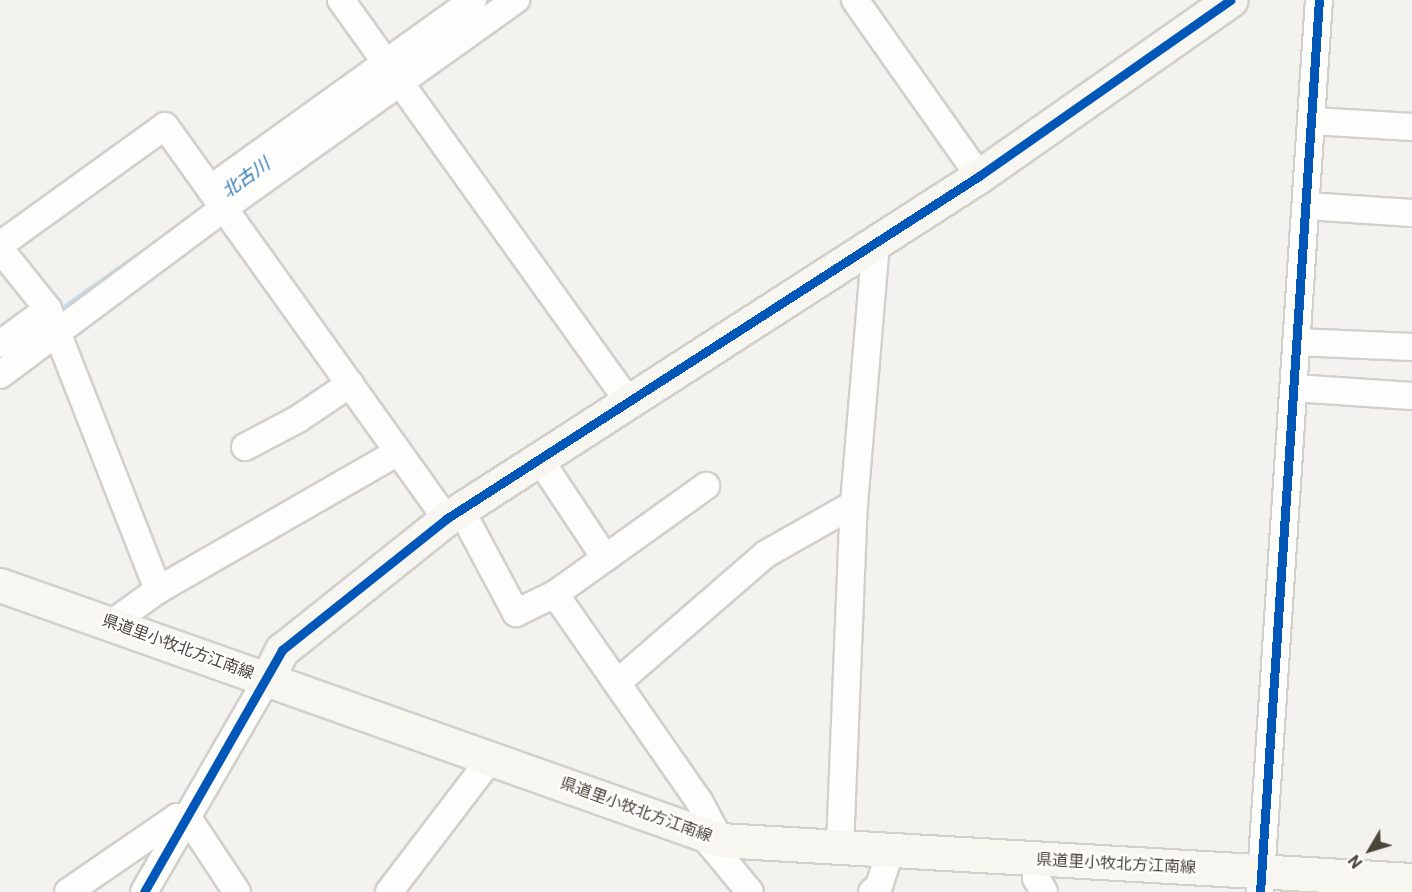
<!DOCTYPE html>
<meta charset="utf-8">
<style>
body{margin:0}
#map{position:relative;width:1412px;height:892px;overflow:hidden;background:#f4f2ee;font-family:Roboto,"Noto Sans JP",sans-serif}
div>[style]{position:absolute}
.stream>*{height:8px;margin:-4px;padding:0 4px;transform-origin:4px;border-radius:4px;background:#c0ddf1}
.roads{filter:drop-shadow(2px 0 #d2d0cb) drop-shadow(-2px 0 #d2d0cb) drop-shadow(0 2px #d2d0cb) drop-shadow(0 -2px #d2d0cb)}
.street>*{height:26px;margin:-13px;padding:0 13px;transform-origin:13px;border-radius:13px;background:#fdfdfc}
.secondary>*{height:33px;margin:-16.5px;padding:0 16.5px;transform-origin:16.5px;border-radius:16.5px;background:#f7f6f1}
.cycleway>*{height:9px;margin:-4.5px;padding:0 4.5px;transform-origin:4.5px;border-radius:4.5px;background:#0057b8}
span{translate:-50% -50%;white-space:nowrap;text-align:center;line-height:1.15;-webkit-text-stroke:4.5px #fff;paint-order:stroke}
.street-label{font-size:16px;color:#4b4439}
.water-label{font-size:18px;color:#2e7ab2;font-style:italic}
.north{position:absolute;left:1340px;top:820px;width:60px;height:60px;-webkit-text-stroke:4px #fff;paint-order:stroke;rotate:232deg;font-size:16px;font-weight:700;line-height:24px;text-align:center;color:#4b4439}
.north::after{content:'';display:block;margin:auto;width:21px;height:27px;background:#4b4439;clip-path:polygon(50% 0,100% 100%,50% 72%,0 100%)}
</style>
<div id="map">
<div class="stream">
<i style="left:478px;top:10px;width:18px;rotate:-34deg"></i>
<i style="left:55px;top:316px;width:102px;rotate:-35.4deg"></i>
</div>
<div class="roads">
<div class="street">
<i style="left:341px;top:0;width:495px;rotate:54.4deg"></i>
<i style="left:855px;top:0;width:215px;rotate:54.8deg"></i>
<i style="left:1313px;top:121px;width:99px;rotate:3.5deg"></i>
<i style="left:210px;top:189px;width:324px;rotate:-35.7deg"></i>
<i style="left:1307px;top:206px;width:105px;rotate:3.8deg"></i>
<i style="left:0;top:245px;width:203px;rotate:-35.8deg"></i>
<i style="left:165px;top:126px;width:483px;rotate:54.4deg"></i>
<i style="left:0;top:249px;width:77px;rotate:51.3deg"></i>
<i style="left:48px;top:309px;width:302px;rotate:68.6deg"></i>
<i style="left:1296px;top:342px;width:116px;rotate:2.5deg"></i>
<i style="left:0;top:344px;width:59px;rotate:-36.1deg"></i>
<i style="left:0;top:375px;width:279px;rotate:-36.7deg"></i>
<i style="left:224px;top:208px;width:359px;rotate:-35.5deg"></i>
<i style="left:1294px;top:388px;width:118px;rotate:3.9deg"></i>
<i style="left:245px;top:447px;width:60px;rotate:-27.8deg"></i>
<i style="left:298px;top:419px;width:63px;rotate:-33.9deg"></i>
<i style="left:540px;top:460px;width:118px;rotate:56.4deg"></i>
<i style="left:461px;top:510px;width:117px;rotate:61.9deg"></i>
<i style="left:516px;top:613px;width:43px;rotate:-26deg"></i>
<i style="left:555px;top:594px;width:186px;rotate:-35.6deg"></i>
<i style="left:555px;top:594px;width:252px;rotate:55.2deg"></i>
<i style="left:699px;top:801px;width:44px;rotate:61.7deg"></i>
<i style="left:112px;top:623px;width:57px;rotate:-35.7deg"></i>
<i style="left:158px;top:590px;width:277px;rotate:-29.9deg"></i>
<i style="left:617px;top:683px;width:197px;rotate:-40.9deg"></i>
<i style="left:766px;top:554px;width:101px;rotate:-29.6deg"></i>
<i style="left:702px;top:834px;width:75px;rotate:50.4deg"></i>
<i style="left:840px;top:847px;width:343px;rotate:-87.7deg"></i>
<i style="left:854px;top:504px;width:261px;rotate:-85.2deg"></i>
<i style="left:1036px;top:859px;width:19px;rotate:90deg"></i>
<i style="left:1036px;top:878px;width:16px;rotate:60deg"></i>
<i style="left:68px;top:892px;width:132px;rotate:-34.5deg"></i>
<i style="left:177px;top:817px;width:11px;rotate:5deg"></i>
<i style="left:188px;top:818px;width:89px;rotate:56.5deg"></i>
<i style="left:144px;top:892px;width:246px;rotate:-60deg"></i>
<i style="left:389px;top:892px;width:168px;rotate:-52.7deg"></i>
<i style="left:872px;top:892px;width:9px;rotate:-41deg"></i>
<i style="left:879px;top:886px;width:38px;rotate:-72deg"></i>
<i style="left:1260px;top:892px;width:894px;rotate:-86.22deg"></i>
</div>
<div class="secondary">
<i style="left:0;top:585px;width:764px;rotate:19.5deg"></i>
<i style="left:720px;top:840px;width:693px;rotate:3.31deg"></i>
<i style="left:267px;top:679px;width:33px;rotate:-63deg"></i>
<i style="left:282px;top:650px;width:210px;rotate:-38.6deg"></i>
<i style="left:446px;top:519px;width:634px;rotate:-32.76deg"></i>
<i style="left:979px;top:176px;width:307px;rotate:-35deg"></i>
</div>
</div>
<div class="cycleway">
<i style="left:144px;top:892px;width:279px;rotate:-60.3deg"></i>
<i style="left:282px;top:650px;width:210px;rotate:-38.6deg"></i>
<i style="left:446px;top:519px;width:634px;rotate:-32.76deg"></i>
<i style="left:979px;top:176px;width:307px;rotate:-35deg"></i>
<i style="left:1260px;top:892px;width:894px;rotate:-86.22deg"></i>
</div>
<div class="street-label">
<span style="left:178px;top:647px;rotate:20deg">県道里小牧北方江南線</span>
<span style="left:636px;top:810px;rotate:20deg">県道里小牧北方江南線</span>
<span style="left:1116px;top:864px;rotate:3deg">県道里小牧北方江南線</span>
</div>
<div class="water-label">
<span style="left:246px;top:178px;rotate:-36deg">北古川</span>
</div>
<div class="north">N</div>
</div>
